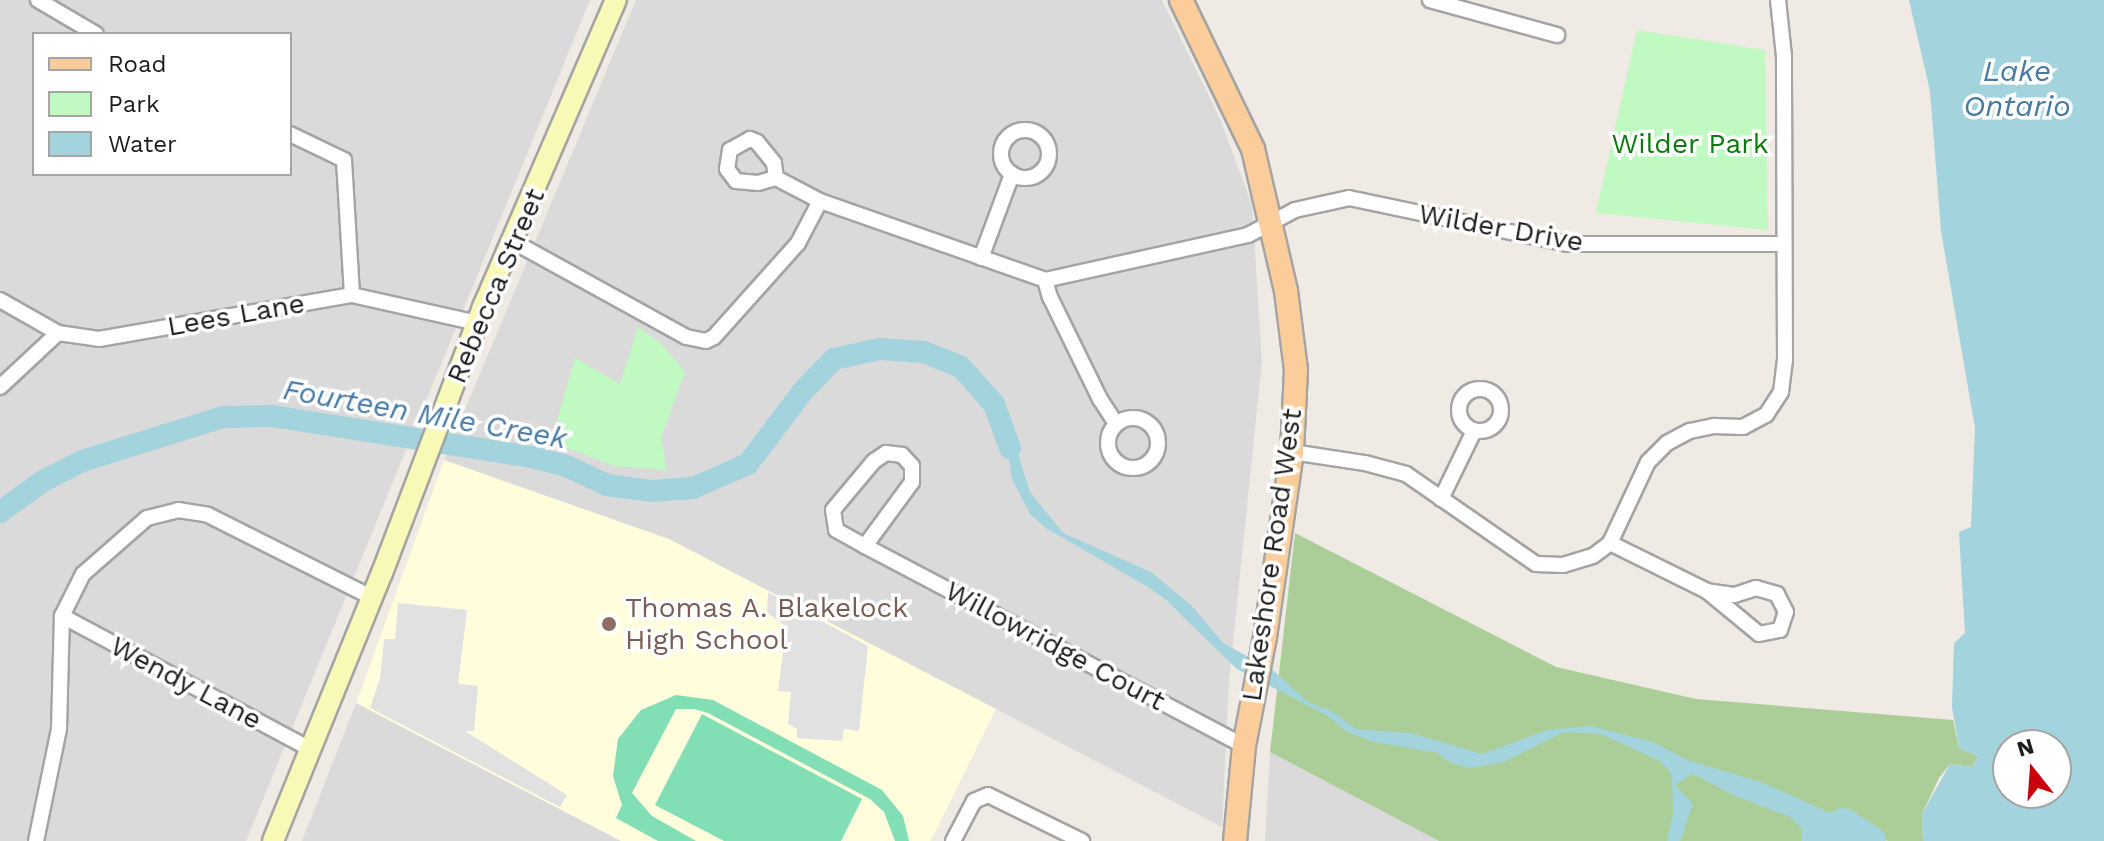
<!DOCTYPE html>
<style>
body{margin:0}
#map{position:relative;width:2104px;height:841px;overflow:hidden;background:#efeae3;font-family:"Work Sans",sans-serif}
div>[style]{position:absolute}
.residential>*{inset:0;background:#dbdada}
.education>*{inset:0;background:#fffddc}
.forest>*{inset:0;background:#abce98}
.park>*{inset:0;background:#c0f9c1}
.pitch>*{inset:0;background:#81deb5}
.parking>*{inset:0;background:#e1e1e1}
.water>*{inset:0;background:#a3d3dc}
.river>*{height:22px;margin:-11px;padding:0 11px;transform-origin:11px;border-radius:11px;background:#a3d3dc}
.roads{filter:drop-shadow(2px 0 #a4a4a4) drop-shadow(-2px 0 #a4a4a4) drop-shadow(0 2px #a4a4a4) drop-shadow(0 -2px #a4a4a4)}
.street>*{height:14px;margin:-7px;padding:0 7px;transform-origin:7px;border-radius:7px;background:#fff}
.street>.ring{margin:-7px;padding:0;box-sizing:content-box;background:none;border:14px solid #fff;border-radius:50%}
.secondary>*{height:20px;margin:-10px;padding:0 10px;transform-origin:10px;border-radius:10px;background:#f9f9b7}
.primary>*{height:22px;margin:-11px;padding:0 11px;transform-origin:11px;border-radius:11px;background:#fbcd9b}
.dots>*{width:22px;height:22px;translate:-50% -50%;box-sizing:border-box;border:4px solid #fff;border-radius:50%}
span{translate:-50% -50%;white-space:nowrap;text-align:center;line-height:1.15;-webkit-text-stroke:7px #fff;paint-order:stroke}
.park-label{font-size:28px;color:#0c7b0f}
.street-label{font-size:28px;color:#1d1d1d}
.education-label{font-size:28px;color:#785e54}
.left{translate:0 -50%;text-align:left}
.water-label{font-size:30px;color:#477ba5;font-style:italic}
.legend{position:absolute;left:32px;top:32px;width:260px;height:144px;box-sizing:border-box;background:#fff;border:2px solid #a5a5a5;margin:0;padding:10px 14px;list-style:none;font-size:24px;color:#1d1d1d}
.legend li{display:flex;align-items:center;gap:16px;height:40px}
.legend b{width:40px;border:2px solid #a5a5a5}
.north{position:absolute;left:1992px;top:729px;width:80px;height:80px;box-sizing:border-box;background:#fff;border:2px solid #a5a5a5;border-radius:50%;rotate:343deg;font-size:22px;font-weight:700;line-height:32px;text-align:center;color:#1d1d1d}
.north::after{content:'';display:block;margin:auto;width:28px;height:36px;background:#ca010c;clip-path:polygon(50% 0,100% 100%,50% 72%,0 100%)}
</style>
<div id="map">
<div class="residential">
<i style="clip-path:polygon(evenodd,0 0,590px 0,246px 841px,0 841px,0 0,34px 34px,290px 34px,290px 174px,34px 174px,34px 34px)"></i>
<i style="clip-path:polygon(636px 0,1162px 0,1220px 119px,1252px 205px,1262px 361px,1229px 681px,1222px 827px,996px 709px,931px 841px,302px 841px,356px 703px,444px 460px)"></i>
<i style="clip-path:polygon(1270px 752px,1439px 841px,1265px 841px)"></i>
</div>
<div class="education">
<i style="clip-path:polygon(444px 460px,669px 539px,996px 709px,931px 841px,621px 841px,356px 703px)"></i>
</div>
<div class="forest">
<i style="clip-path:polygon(1295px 533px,1556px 667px,1696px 699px,1953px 720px,1959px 748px,1978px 756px,1972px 767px,1950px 764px,1939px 778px,1922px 814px,1923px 841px,1888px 841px,1869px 835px,1810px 841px,1439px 841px,1270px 752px)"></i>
</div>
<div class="park">
<i style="clip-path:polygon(1637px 30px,1765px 50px,1768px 230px,1596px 213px)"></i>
<i style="clip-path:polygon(638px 327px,662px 344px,685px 372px,661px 438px,667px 470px,615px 466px,551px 442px,575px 358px,620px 384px)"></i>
</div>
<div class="pitch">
<i style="clip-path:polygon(676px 695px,713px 700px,882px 790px,903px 816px,909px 841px,895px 841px,884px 812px,870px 799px,708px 713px,694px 709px,676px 709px,632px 793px,652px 816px,696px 841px,658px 841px,616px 818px,622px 805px,613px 776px,618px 739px,641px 710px)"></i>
<i style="clip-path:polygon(702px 714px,862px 799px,841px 841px,724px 841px,655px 805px)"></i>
</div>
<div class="parking">
<i style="clip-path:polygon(768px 592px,868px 646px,859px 731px,844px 729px,842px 741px,797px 738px,797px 729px,788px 724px,791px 692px,778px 691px,786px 626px,767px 613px)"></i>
<i style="clip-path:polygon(398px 603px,467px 610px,458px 684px,478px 686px,474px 731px,465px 731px,567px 795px,560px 807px,370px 708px,380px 678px,384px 639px,395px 639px)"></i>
</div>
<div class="water">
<i style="clip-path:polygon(evenodd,1909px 0,2104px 0,2104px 841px,1923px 841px,1922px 814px,1950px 764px,1972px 767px,1978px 756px,1959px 748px,1952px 707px,1954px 643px,1965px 633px,1959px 532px,1971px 527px,1975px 428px,1941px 231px,1930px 91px,1909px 0,2056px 745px,2056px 793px,2008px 793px,2008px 745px,2056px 745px)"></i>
<i style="clip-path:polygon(1007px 419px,1030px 492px,1063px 533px,1151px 572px,1191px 605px,1223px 643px,1274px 671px,1308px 702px,1332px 711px,1356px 729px,1411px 733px,1482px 754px,1547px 730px,1590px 726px,1653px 742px,1687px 760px,1761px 782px,1830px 813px,1840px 808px,1850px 809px,1884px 832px,1886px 841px,1801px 841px,1802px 829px,1790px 817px,1733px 795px,1693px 774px,1675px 785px,1693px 804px,1680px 841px,1667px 841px,1673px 814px,1672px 775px,1660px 761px,1601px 734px,1564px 732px,1504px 762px,1471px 768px,1451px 763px,1438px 753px,1374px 742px,1347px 732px,1328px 716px,1237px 669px,1166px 600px,1148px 587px,1046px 528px,1030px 514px,1012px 479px,1005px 435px,998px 424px)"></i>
</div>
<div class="river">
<i style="left:0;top:512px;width:53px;rotate:-35.8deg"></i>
<i style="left:43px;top:481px;width:44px;rotate:-27.1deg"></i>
<i style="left:82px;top:461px;width:148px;rotate:-17.3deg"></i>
<i style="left:223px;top:417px;width:49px;rotate:-1.2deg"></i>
<i style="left:272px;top:416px;width:262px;rotate:9deg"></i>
<i style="left:531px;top:457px;width:34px;rotate:14deg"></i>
<i style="left:564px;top:465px;width:47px;rotate:24.9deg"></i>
<i style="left:607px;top:485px;width:44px;rotate:7.8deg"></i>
<i style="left:651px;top:491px;width:42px;rotate:-4.1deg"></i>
<i style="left:693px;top:488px;width:60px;rotate:-23.6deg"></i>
<i style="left:748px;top:464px;width:90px;rotate:-53.1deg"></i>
<i style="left:802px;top:392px;width:46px;rotate:-45.9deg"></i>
<i style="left:834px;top:359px;width:47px;rotate:-12.3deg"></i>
<i style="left:880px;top:349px;width:44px;rotate:3.9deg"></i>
<i style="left:924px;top:352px;width:40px;rotate:22deg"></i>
<i style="left:961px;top:367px;width:50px;rotate:48.3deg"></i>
<i style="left:994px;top:404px;width:47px;rotate:70deg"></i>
</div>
<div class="roads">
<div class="street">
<i style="left:38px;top:0;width:67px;rotate:30.4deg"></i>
<i style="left:1430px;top:0;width:132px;rotate:15.4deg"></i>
<i class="ring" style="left:1001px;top:130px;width:34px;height:34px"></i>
<i style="left:290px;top:134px;width:60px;rotate:25.7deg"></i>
<i style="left:344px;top:160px;width:135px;rotate:86.6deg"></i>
<i style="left:776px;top:178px;width:15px;rotate:-98deg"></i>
<i style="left:774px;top:163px;width:27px;rotate:-129deg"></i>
<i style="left:757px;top:142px;width:8px;rotate:-157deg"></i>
<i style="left:750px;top:139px;width:23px;rotate:151deg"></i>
<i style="left:730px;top:150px;width:19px;rotate:99deg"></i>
<i style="left:727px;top:169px;width:15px;rotate:53deg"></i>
<i style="left:736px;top:181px;width:22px;rotate:5deg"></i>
<i style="left:758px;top:183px;width:19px;rotate:-16deg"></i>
<i style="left:776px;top:178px;width:50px;rotate:27.6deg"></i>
<i style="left:820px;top:201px;width:238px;rotate:19.3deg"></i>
<i style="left:1045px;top:280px;width:208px;rotate:-12.5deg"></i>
<i style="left:1248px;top:235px;width:53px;rotate:-28deg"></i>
<i style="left:1295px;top:210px;width:55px;rotate:-12.5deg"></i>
<i style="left:1349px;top:198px;width:223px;rotate:11.9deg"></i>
<i style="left:1567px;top:244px;width:217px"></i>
<i style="left:514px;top:242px;width:196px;rotate:28.9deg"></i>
<i style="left:686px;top:337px;width:20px;rotate:11deg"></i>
<i style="left:706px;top:341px;width:9px;rotate:-27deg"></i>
<i style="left:714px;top:337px;width:126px;rotate:-48.2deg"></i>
<i style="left:798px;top:243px;width:47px;rotate:-62.4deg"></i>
<i style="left:981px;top:258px;width:90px;rotate:-69.7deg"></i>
<i style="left:1045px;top:280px;width:18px;rotate:74deg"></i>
<i style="left:1050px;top:297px;width:114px;rotate:63.9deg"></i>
<i style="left:1100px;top:399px;width:30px;rotate:57deg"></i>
<i style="left:0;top:300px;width:67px;rotate:29.6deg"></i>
<i style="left:58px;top:333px;width:41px;rotate:8.3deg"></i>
<i style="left:99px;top:339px;width:257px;rotate:-9.9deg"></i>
<i style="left:352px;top:295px;width:128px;rotate:12.6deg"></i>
<i style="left:0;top:387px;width:79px;rotate:-43deg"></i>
<i class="ring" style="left:1459px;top:389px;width:28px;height:28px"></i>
<i class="ring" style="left:1108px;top:418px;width:36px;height:36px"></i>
<i style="left:1292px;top:452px;width:74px;rotate:8.6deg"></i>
<i style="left:1365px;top:463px;width:42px;rotate:15deg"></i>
<i style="left:1406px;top:474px;width:158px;rotate:34.7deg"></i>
<i style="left:1536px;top:564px;width:27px;rotate:2deg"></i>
<i style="left:1563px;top:565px;width:31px;rotate:-17deg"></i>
<i style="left:1593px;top:556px;width:21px;rotate:-37deg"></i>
<i style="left:1610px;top:543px;width:89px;rotate:-64.9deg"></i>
<i style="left:1648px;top:462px;width:27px;rotate:-45deg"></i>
<i style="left:1667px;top:443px;width:26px;rotate:-28deg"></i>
<i style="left:1690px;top:431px;width:25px;rotate:-12deg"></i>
<i style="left:1714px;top:426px;width:29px;rotate:2deg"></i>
<i style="left:1743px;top:427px;width:26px;rotate:-28deg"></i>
<i style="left:1766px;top:415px;width:27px;rotate:-57deg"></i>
<i style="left:1781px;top:392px;width:31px;rotate:-83deg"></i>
<i style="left:1785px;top:361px;width:305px;rotate:-90.2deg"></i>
<i style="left:1784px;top:56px;width:56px;rotate:-96.1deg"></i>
<i style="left:1441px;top:499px;width:76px;rotate:-64.1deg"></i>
<i style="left:1610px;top:543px;width:108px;rotate:26.3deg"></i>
<i style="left:1707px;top:591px;width:67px;rotate:39.6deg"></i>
<i style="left:1759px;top:634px;width:21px;rotate:-11deg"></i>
<i style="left:1780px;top:630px;width:19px;rotate:-72deg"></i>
<i style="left:1786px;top:612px;width:20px;rotate:-117deg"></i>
<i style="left:1777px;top:594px;width:22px;rotate:-164deg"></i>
<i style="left:1756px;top:588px;width:23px;rotate:162deg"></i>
<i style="left:1734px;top:595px;width:27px;rotate:-172deg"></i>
<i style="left:865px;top:546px;width:79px;rotate:-53.7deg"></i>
<i style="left:912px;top:482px;width:16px;rotate:-90deg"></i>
<i style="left:912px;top:466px;width:15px;rotate:-132deg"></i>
<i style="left:902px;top:455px;width:16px;rotate:-173deg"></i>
<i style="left:886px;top:453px;width:14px;rotate:146deg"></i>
<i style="left:874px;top:461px;width:64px;rotate:129.9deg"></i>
<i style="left:833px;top:510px;width:20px;rotate:81deg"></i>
<i style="left:836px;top:530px;width:33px;rotate:29deg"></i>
<i style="left:865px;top:546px;width:429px;rotate:27.8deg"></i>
<i style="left:62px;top:616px;width:281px;rotate:28.2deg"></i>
<i style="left:36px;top:841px;width:114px;rotate:-78.4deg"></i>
<i style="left:59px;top:729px;width:113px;rotate:-88.5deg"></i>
<i style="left:62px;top:616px;width:47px;rotate:-63.4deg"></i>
<i style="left:83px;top:574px;width:85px;rotate:-41.2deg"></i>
<i style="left:147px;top:518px;width:32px;rotate:-14deg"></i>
<i style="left:178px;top:510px;width:30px;rotate:9deg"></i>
<i style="left:208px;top:515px;width:182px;rotate:26.7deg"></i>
<i style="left:953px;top:841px;width:45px;rotate:-62.3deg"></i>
<i style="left:974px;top:801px;width:15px;rotate:-23deg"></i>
<i style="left:988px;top:795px;width:105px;rotate:26.1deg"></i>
</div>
<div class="secondary">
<i style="left:273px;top:841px;width:289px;rotate:-67.9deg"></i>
<i style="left:382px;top:573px;width:285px;rotate:-69.2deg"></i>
<i style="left:483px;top:307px;width:335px;rotate:-66.6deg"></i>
</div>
<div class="primary">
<i style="left:1181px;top:0;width:165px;rotate:64.2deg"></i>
<i style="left:1253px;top:149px;width:146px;rotate:76.9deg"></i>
<i style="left:1286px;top:291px;width:80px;rotate:82.8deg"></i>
<i style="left:1296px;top:370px;width:82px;rotate:92.8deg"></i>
<i style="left:1292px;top:452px;width:187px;rotate:98.3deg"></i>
<i style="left:1265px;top:637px;width:111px;rotate:100.9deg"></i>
<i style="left:1244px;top:746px;width:95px;rotate:95.4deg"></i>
</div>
</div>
<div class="dots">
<i style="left:609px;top:624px;background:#8d6e63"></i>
</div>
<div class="park-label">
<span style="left:1690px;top:144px">Wilder Park</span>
</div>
<div class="street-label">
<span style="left:1501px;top:228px;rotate:10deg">Wilder Drive</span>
<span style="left:496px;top:286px;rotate:-67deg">Rebecca Street</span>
<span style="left:236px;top:315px;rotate:-10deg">Lees Lane</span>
<span style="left:1272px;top:555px;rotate:-82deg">Lakeshore Road West</span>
<span style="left:1055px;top:646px;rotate:28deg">Willowridge Court</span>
<span style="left:186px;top:683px;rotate:28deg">Wendy Lane</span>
</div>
<div class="education-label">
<span class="left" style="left:625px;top:624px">Thomas A. Blakelock<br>High School</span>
</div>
<div class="water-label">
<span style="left:2017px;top:88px">Lake<br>Ontario</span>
<span style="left:425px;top:414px;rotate:10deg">Fourteen Mile Creek</span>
</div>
<ul class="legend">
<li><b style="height:10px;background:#fbcd9b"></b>Road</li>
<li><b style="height:22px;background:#c0f9c1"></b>Park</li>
<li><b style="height:22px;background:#a3d3dc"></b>Water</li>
</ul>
<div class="north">N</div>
</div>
